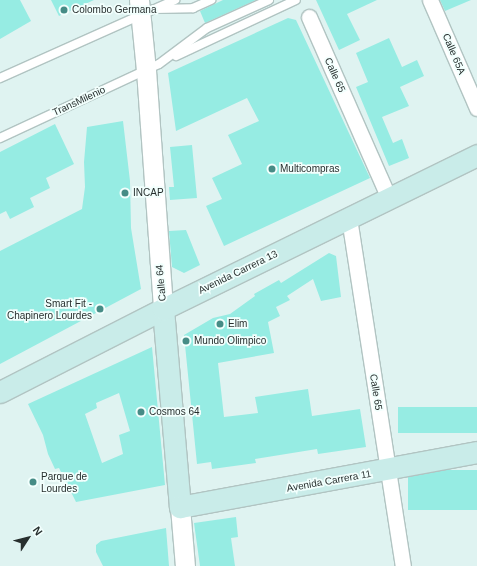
<!DOCTYPE html>
<style>
body{margin:0}
#map{position:relative;width:477px;height:566px;overflow:hidden;background:#dff3f1;font-family:Helvetica,sans-serif}
div>[style]{position:absolute}
.building>*{inset:0;background:#96ece3;transform-origin:0 0}
.roads{filter:drop-shadow(1px 0 #b1c4c2) drop-shadow(-1px 0 #b1c4c2) drop-shadow(0 1px #b1c4c2) drop-shadow(0 -1px #b1c4c2)}
.service>*{height:8px;margin:-4px;padding:0 4px;transform-origin:4px;border-radius:4px;background:#fff}
.minor>*{height:15px;margin:-7.5px;padding:0 7.5px;transform-origin:7.5px;border-radius:7.5px;background:#fff}
.tertiary>*{height:19px;margin:-9.5px;padding:0 9.5px;transform-origin:9.5px;border-radius:9.5px;background:#fff}
.secondary>*{height:21px;margin:-10.5px;padding:0 10.5px;transform-origin:10.5px;border-radius:10.5px;background:#c9ece9}
.dots>*{width:11px;height:11px;translate:-50% -50%;box-sizing:border-box;border:2px solid #f2fffd;border-radius:50%}
span{translate:-50% -50%;white-space:nowrap;text-align:center;line-height:1.15;-webkit-text-stroke:3.5px #f2fffd;paint-order:stroke}
.poi-label{font-size:10px;color:#272f2e}
.left{translate:0 -50%;text-align:left}
.right{translate:-100% -50%;text-align:right}
.street-label{font-size:10px;color:#272f2e}
.north{position:absolute;left:8px;top:518px;width:40px;height:40px;-webkit-text-stroke:3px #f2fffd;paint-order:stroke;rotate:54deg;font-size:11px;font-weight:700;line-height:16px;text-align:center;color:#272f2e}
.north::after{content:'';display:block;margin:auto;width:14px;height:18px;background:#272f2e;clip-path:polygon(50% 0,100% 100%,50% 72%,0 100%)}
</style>
<div id="map">
<div class="building">
<i style="clip-path:polygon(0 0,20px 0,31px 21px,0 39px)"></i>
<i style="clip-path:polygon(51px 0,94px 0,59px 16px)"></i>
<i style="clip-path:polygon(223px 0,256px 0,205px 23px,200px 11px)"></i>
<i style="clip-path:polygon(316px 0,377px 0,347px 14px,360px 40px,339px 50px)"></i>
<i style="clip-path:polygon(440px 0,471px 0,445px 11px)"></i>
<i style="clip-path:polygon(288px 18px,296px 20px,370px 178px,224px 246px,206px 206px,222px 199px,212px 178px,242px 164px,228px 135px,259px 121px,247px 98px,176px 131px,168px 73px)"></i>
<i style="clip-path:polygon(389px 38px,402px 67px,417px 60px,424px 76px,400px 87px,409px 106px,382px 117px,393px 143px,402px 139px,409px 158px,389px 166px,356px 87px,368px 82px,356px 53px)"></i>
<i style="clip-path:polygon(123px 121px,130px 181px,131px 228px,141px 289px,0 364px,0 251px,82px 209px,85px 187px,84px 162px,87px 127px)"></i>
<i style="clip-path:polygon(55px 124px,74px 164px,46px 178px,50px 188px,30px 198px,34px 207px,10px 219px,6px 211px,0 214px,0 152px)"></i>
<i style="clip-path:polygon(192px 145px,197px 198px,170px 200px,169px 187px,174px 187px,170px 147px)"></i>
<i style="clip-path:polygon(186px 230px,200px 265px,184px 273px,172px 267px,169px 231px)"></i>
<i style="clip-path:polygon(329px 253px,336px 256px,341px 297px,321px 301px,313px 279px,287px 296px,290px 300px,276px 307px,280px 316px,268px 322px,274px 353px,218px 363px,224px 417px,258px 413px,255px 397px,308px 389px,312px 416px,360px 409px,366px 447px,318px 454px,317px 449px,255px 459px,256px 463px,212px 469px,211px 462px,197px 464px,184px 335px,213px 318px,230px 314px,255px 296px,254px 294px,279px 280px,281px 283px)"></i>
<i style="clip-path:polygon(evenodd,152px 347px,165px 485px,76px 502px,59px 468px,55px 469px,48px 454px,43px 435px,28px 404px,152px 347px,119px 393px,130px 431px,119px 435px,123px 454px,102px 463px,85px 414px,97px 408px,96px 403px,119px 393px)"></i>
<i style="left:477px;top:407px;width:26px;height:79px;rotate:90deg"></i>
<i style="left:477px;top:470px;width:40px;height:69px;rotate:90deg"></i>
<i style="clip-path:polygon(236px 517px,238px 537px,231px 538px,235px 566px,200px 566px,194px 523px)"></i>
<i style="clip-path:polygon(166px 528px,169px 566px,103px 566px,96px 552px,96px 545px,101px 541px)"></i>
</div>
<div class="roads">
<div class="service">
<i style="left:157px;top:8px;width:20px;rotate:-24deg"></i>
<i style="left:176px;top:56px;width:132px;rotate:-25deg"></i>
<i style="left:0;top:78px;width:169px;rotate:-24.1deg"></i>
<i style="left:154px;top:9px;width:39px;rotate:-1deg"></i>
<i style="left:193px;top:8px;width:20px;rotate:-24deg"></i>
<i style="left:0;top:138px;width:175px;rotate:-25deg"></i>
<i style="left:159px;top:64px;width:60px;rotate:-36.9deg"></i>
<i style="left:207px;top:28px;width:68px;rotate:-24.3deg"></i>
</div>
<div class="minor">
<i style="left:430px;top:0;width:118px;rotate:66.5deg"></i>
<i style="left:309px;top:17px;width:198px;rotate:66.2deg"></i>
<i style="left:349px;top:218px;width:352px;rotate:81.2deg"></i>
</div>
<div class="tertiary">
<i style="left:139px;top:0;width:70px;rotate:84.3deg"></i>
<i style="left:146px;top:70px;width:240px;rotate:85.9deg"></i>
<i style="left:180px;top:507px;width:59px;rotate:85.2deg"></i>
</div>
<div class="secondary">
<i style="left:163px;top:309px;width:199px;rotate:85.1deg"></i>
<i style="left:180px;top:507px;width:302px;rotate:-10.5deg"></i>
<i style="left:0;top:392px;width:183px;rotate:-27deg"></i>
<i style="left:163px;top:309px;width:350px;rotate:-26.1deg"></i>
</div>
</div>
<div class="dots">
<i style="left:64px;top:10px;background:#468c86"></i>
<i style="left:272px;top:169px;background:#468c86"></i>
<i style="left:125px;top:193px;background:#468c86"></i>
<i style="left:100px;top:309px;background:#468c86"></i>
<i style="left:220px;top:324px;background:#468c86"></i>
<i style="left:186px;top:341px;background:#468c86"></i>
<i style="left:141px;top:412px;background:#468c86"></i>
<i style="left:33px;top:482px;background:#468c86"></i>
</div>
<div class="poi-label">
<span class="left" style="left:72px;top:10px">Colombo Germana</span>
<span class="left" style="left:280px;top:169px">Multicompras</span>
<span class="left" style="left:133px;top:193px">INCAP</span>
<span class="right" style="left:92px;top:309px">Smart Fit -<br>Chapinero Lourdes</span>
<span class="left" style="left:228px;top:324px">Elim</span>
<span class="left" style="left:194px;top:341px">Mundo Olimpico</span>
<span class="left" style="left:149px;top:412px">Cosmos 64</span>
<span class="left" style="left:41px;top:482px">Parque de<br>Lourdes</span>
</div>
<div class="street-label">
<span style="left:454px;top:54px;rotate:67deg">Calle 65A</span>
<span style="left:335px;top:75px;rotate:66deg">Calle 65</span>
<span style="left:79px;top:101px;rotate:-25deg">TransMilenio</span>
<span style="left:238px;top:272px;rotate:-26deg">Avenida Carrera 13</span>
<span style="left:161px;top:283px;rotate:-95deg">Calle 64</span>
<span style="left:376px;top:392px;rotate:81deg">Calle 65</span>
<span style="left:329px;top:481px;rotate:-10deg">Avenida Carrera 11</span>
</div>
<div class="north">N</div>
</div>
